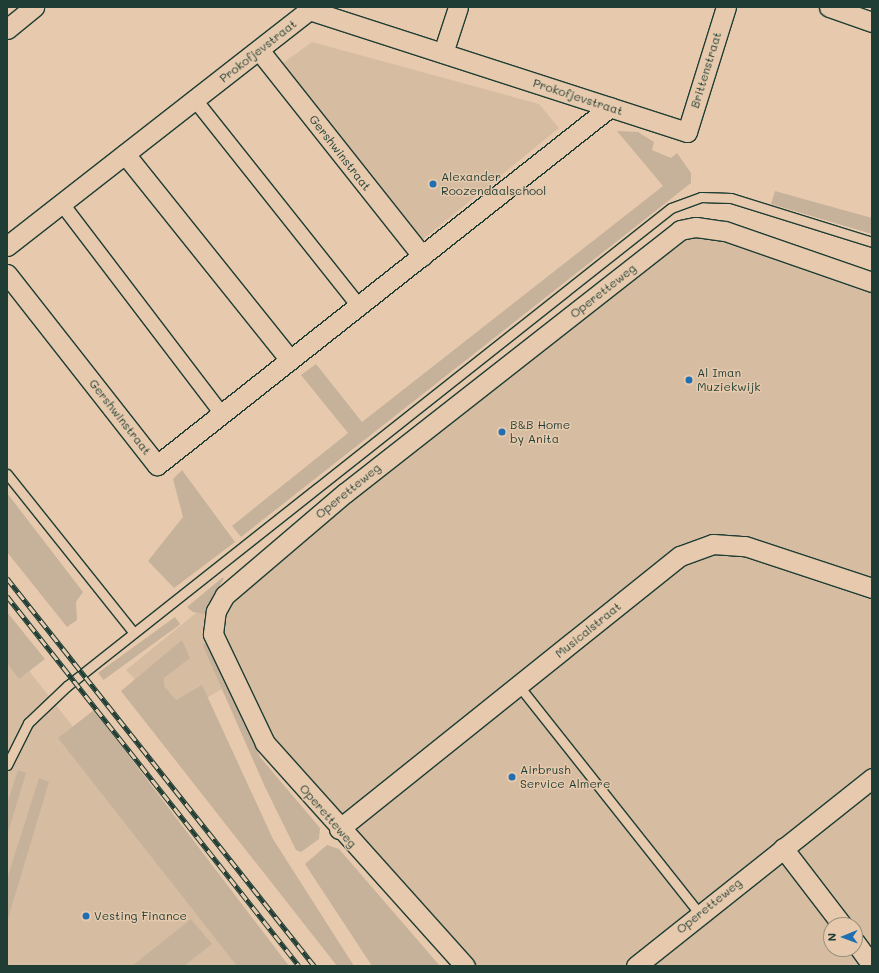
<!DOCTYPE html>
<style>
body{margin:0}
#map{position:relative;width:879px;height:973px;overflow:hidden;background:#e7caad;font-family:Mali,sans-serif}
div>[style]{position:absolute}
.built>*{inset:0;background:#d6bda2}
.green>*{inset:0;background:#c6b29a;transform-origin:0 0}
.roads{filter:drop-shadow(1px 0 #1f3d34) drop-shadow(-1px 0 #1f3d34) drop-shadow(0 1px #1f3d34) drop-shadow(0 -1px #1f3d34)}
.service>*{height:9px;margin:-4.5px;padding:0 4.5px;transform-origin:4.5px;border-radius:4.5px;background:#e7caad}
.pedestrian>*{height:14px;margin:-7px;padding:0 7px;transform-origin:7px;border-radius:7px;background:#e7caad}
.minor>*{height:19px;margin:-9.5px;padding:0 9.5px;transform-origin:9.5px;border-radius:9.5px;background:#e7caad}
.rail>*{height:4.5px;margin-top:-2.25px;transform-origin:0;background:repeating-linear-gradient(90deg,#e7caad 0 9px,#1f3d34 0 18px);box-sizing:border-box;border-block:1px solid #1f3d34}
.dots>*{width:11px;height:11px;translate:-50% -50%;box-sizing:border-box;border:2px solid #e7caad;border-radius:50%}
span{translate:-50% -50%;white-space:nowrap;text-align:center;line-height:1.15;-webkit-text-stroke:3px #e7caad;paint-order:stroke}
.street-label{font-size:12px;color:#1f3d34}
.poi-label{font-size:12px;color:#1f3d34}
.left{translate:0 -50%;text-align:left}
.frame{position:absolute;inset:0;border:8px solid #1f3d34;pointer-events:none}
.north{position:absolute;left:823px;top:917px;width:40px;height:40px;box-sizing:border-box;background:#e7caad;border:1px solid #97927d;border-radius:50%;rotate:269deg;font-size:11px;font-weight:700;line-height:16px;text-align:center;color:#1f3d34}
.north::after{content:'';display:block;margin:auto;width:14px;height:18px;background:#1f6fb2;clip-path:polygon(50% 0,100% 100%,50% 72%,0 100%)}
</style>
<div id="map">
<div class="built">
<i style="clip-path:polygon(312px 42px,539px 104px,559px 128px,421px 241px,279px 66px)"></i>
<i style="clip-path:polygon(evenodd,677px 222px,872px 275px,872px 966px,456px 966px,225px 687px,172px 719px,126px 670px,677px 222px,831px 925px,855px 925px,855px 949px,831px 949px,831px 925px)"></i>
<i style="clip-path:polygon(7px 643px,262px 966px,7px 966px)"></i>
</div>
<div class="green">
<i style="clip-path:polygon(617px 131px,638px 132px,654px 142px,652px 150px,671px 158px,677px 153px,691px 173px,691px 183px,241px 537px,232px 526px,348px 433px,301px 375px,316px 364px,362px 422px,663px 186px)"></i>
<i style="clip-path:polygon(775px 191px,872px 218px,872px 234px,771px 204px)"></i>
<i style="clip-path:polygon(182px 470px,235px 542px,174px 588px,148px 561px,183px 517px,173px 479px)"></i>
<i style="clip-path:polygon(7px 493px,83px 592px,76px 602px,77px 620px,67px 627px,7px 552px)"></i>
<i style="clip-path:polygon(222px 578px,224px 578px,204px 614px,193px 612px,187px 607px)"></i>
<i style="clip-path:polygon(7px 612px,45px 659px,19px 679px,7px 663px)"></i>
<i style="left:175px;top:617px;width:9px;height:95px;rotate:54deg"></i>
<i style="clip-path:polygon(182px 640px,190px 658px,164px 678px,164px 686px,176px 700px,202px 685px,273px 839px,354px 966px,337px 966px,121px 691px)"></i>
<i style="clip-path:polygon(206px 641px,260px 757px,320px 828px,319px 839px,301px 852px,296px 850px,265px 787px,203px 646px)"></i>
<i style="clip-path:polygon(94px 710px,289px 966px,237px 966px,58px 738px)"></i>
<i style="clip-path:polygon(18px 770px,26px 773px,7px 836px,7px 804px)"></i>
<i style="clip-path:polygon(39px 778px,49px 782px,7px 922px,7px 879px)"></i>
<i style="clip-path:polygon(327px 845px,339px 849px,440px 966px,372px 966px,305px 864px)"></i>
<i style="clip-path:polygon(191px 919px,212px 944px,184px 966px,132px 966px)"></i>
</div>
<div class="roads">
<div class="service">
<i style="left:7px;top:474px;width:202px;rotate:51.4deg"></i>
<i style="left:519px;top:686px;width:290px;rotate:51.6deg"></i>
<i style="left:7px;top:765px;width:47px;rotate:-63.4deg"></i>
<i style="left:28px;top:723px;width:54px;rotate:-43.5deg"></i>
<i style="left:67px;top:686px;width:770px;rotate:-38.36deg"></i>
<i style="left:671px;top:208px;width:32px;rotate:-20deg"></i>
<i style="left:701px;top:197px;width:30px;rotate:2deg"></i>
<i style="left:731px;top:198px;width:148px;rotate:17.3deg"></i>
</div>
<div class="pedestrian">
<i style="left:195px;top:100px;width:262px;rotate:51.5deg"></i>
<i style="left:62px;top:204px;width:264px;rotate:52.7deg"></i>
</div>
<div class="minor">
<i style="left:829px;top:7px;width:46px;rotate:19.2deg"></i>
<i style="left:7px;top:29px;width:35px;rotate:-39deg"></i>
<i style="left:259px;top:50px;width:263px;rotate:51.6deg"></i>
<i style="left:443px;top:53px;width:48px;rotate:-71.9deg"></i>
<i style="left:125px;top:154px;width:264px;rotate:51.3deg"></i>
<i style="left:7px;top:246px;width:383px;rotate:-38deg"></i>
<i style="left:309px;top:10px;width:397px;rotate:17.9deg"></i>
<i style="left:687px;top:132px;width:131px;rotate:-72.7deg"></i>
<i style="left:7px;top:274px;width:243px;rotate:51.9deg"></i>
<i style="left:157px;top:465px;width:577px;rotate:-38.32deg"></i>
<i style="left:339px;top:829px;width:437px;rotate:-38.7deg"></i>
<i style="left:680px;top:556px;width:35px;rotate:-20deg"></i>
<i style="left:713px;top:544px;width:32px;rotate:4deg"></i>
<i style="left:745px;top:546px;width:134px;rotate:18.3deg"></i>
<i style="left:783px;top:848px;width:97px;rotate:52.5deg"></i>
<i style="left:855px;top:942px;width:29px;rotate:54deg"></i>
<i style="left:465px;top:966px;width:300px;rotate:-131.9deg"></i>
<i style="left:265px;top:743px;width:121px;rotate:-115.5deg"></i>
<i style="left:213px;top:634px;width:23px;rotate:-83deg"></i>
<i style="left:216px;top:611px;width:18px;rotate:-61deg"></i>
<i style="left:225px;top:595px;width:157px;rotate:-40.4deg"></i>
<i style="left:345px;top:493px;width:426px;rotate:-38.1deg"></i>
<i style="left:680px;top:230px;width:16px;rotate:-11deg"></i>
<i style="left:696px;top:227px;width:29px;rotate:8deg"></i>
<i style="left:725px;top:231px;width:156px;rotate:19.1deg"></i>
<i style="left:636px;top:966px;width:302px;rotate:-38.5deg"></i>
</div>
</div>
<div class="rail">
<i style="left:7px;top:578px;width:495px;rotate:51.6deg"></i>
<i style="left:7px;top:596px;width:471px;rotate:51.7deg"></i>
</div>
<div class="dots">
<i style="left:433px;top:184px;background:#1f6fb2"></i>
<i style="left:689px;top:380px;background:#1f6fb2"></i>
<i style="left:502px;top:432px;background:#1f6fb2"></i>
<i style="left:512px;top:777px;background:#1f6fb2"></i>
<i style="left:86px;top:916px;background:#1f6fb2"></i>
</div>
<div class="street-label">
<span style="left:258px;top:51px;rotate:-38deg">Prokofjevstraat</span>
<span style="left:706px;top:70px;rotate:-73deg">Brittenstraat</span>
<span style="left:578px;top:97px;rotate:18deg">Prokofjevstraat</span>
<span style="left:340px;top:153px;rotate:52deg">Gershwinstraat</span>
<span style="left:603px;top:291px;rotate:-38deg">Operetteweg</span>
<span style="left:120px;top:417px;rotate:52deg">Gershwinstraat</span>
<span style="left:348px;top:491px;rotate:-39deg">Operetteweg</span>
<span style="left:588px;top:630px;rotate:-39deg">Musicalstraat</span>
<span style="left:328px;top:816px;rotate:49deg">Operetteweg</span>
<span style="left:709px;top:906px;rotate:-39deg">Operetteweg</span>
</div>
<div class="poi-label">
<span class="left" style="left:441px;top:184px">Alexander<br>Roozendaalschool</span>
<span class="left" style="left:697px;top:380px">Al Iman<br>Muziekwijk</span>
<span class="left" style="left:510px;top:432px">B&amp;B Home<br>by Anita</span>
<span class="left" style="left:520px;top:777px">Airbrush<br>Service Almere</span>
<span class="left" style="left:94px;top:916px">Vesting Finance</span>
</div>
<div class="frame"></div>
<div class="north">N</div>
</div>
